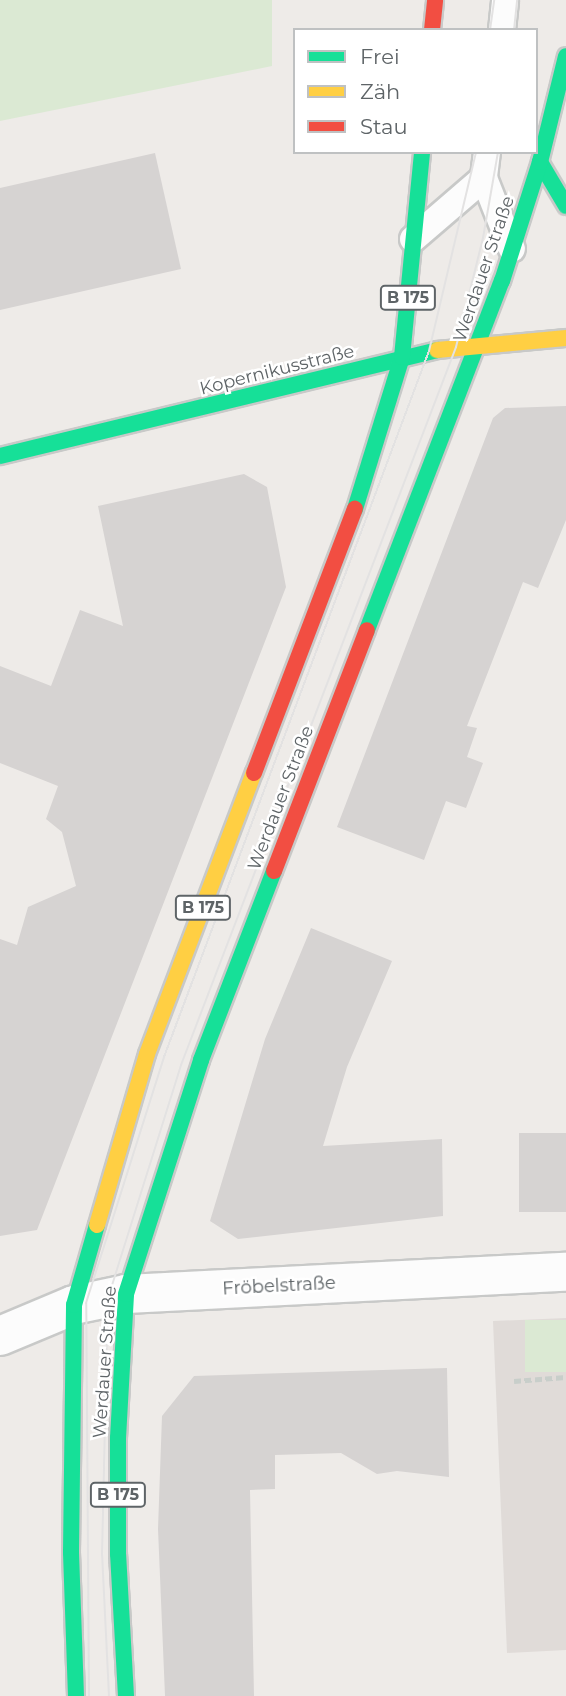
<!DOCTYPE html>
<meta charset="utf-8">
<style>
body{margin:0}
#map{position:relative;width:566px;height:1696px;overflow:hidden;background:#eeebe8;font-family:Montserrat,sans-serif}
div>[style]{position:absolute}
.education>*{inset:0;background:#e0dbd8}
.green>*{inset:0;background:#dbe9d3;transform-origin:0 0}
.building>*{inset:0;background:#d6d3d2;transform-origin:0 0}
.path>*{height:4.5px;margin-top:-2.25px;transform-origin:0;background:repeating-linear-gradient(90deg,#c8ceca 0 7px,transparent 0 10.5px)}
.roads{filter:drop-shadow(2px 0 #c8c9c8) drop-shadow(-2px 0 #c8c9c8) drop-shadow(0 2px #c8c9c8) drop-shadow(0 -2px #c8c9c8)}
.lane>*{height:26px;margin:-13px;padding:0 13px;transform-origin:13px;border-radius:13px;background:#fcfcfc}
.street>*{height:38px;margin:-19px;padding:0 19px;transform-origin:19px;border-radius:19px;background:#fcfcfc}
.fast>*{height:16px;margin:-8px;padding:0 8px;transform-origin:8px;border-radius:8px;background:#16e098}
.slow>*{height:16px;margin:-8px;padding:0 8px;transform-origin:8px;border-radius:8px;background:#ffcf43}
.jam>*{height:16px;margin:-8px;padding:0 8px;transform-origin:8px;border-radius:8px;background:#f24e42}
.tram>*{height:2px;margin:-1px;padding:0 1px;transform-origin:1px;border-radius:1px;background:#e3e2e2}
span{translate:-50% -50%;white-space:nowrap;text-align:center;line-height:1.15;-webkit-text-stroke:5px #fff;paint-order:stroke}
.shield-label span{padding:2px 5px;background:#fff;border:2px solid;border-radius:5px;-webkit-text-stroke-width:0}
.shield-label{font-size:16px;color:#5e6467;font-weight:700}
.street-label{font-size:18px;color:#5e6467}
.legend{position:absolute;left:293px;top:28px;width:245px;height:126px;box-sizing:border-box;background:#fff;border:2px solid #bfc1c2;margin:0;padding:9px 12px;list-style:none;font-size:21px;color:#5e6467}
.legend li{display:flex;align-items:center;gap:14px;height:35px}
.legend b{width:35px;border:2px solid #bfc1c2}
</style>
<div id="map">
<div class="education">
<i style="clip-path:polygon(566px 1318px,566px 1650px,507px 1653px,493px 1321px)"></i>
</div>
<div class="green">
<i style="clip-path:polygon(0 0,272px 0,272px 66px,0 121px)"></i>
<i style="left:566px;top:1320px;width:52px;height:41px;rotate:90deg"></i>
</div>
<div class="building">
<i style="clip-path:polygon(155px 153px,181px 269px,0 310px,0 188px)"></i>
<i style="clip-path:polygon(566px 406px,566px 520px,538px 588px,523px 582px,467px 726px,477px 728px,467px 757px,483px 763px,466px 808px,446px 801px,424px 860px,337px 827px,493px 418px,505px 408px)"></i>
<i style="clip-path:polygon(244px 474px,267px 487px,286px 587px,37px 1230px,0 1236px,0 939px,17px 945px,28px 907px,76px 886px,62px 832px,46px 819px,58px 786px,0 763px,0 666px,51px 686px,80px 610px,123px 626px,98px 506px)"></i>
<i style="clip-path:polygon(311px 928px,392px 961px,347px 1067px,323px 1146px,442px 1139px,443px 1216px,238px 1239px,210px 1221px,265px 1039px)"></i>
<i style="left:566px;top:1133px;width:79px;height:47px;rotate:90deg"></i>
<i style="clip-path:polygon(447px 1368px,449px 1477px,397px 1471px,377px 1474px,341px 1453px,275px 1455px,275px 1489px,250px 1490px,254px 1696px,165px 1696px,158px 1529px,162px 1416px,194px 1376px)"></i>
</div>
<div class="path">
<i style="left:514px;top:1381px;width:52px;rotate:-4.4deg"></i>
</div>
<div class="roads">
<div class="lane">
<i style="left:502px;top:30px;width:30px;rotate:-84deg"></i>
<i style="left:487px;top:152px;width:26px;rotate:97deg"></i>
<i style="left:484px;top:178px;width:76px;rotate:68.5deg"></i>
<i style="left:413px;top:239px;width:94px;rotate:-40.7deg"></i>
</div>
<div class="street">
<i style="left:0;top:1336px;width:80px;rotate:-22.7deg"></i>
<i style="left:74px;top:1305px;width:53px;rotate:-11.9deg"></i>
<i style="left:126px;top:1294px;width:441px;rotate:-2.9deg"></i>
</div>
<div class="fast">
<i style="left:540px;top:162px;width:51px;rotate:59.4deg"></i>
<i style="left:0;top:456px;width:450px;rotate:-13.6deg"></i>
<i style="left:355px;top:509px;width:159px;rotate:-72.8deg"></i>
<i style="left:402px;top:357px;width:206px;rotate:-84.4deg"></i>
<i style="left:367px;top:630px;width:374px;rotate:-68.9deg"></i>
<i style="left:502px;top:281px;width:125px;rotate:-72.3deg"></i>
<i style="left:540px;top:162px;width:109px;rotate:-76.2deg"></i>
<i style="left:76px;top:1696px;width:144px;rotate:-92deg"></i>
<i style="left:71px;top:1552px;width:247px;rotate:-89.3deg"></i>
<i style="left:74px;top:1305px;width:83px;rotate:-74deg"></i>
<i style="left:126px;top:1696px;width:142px;rotate:-93.2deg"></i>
<i style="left:118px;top:1554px;width:116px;rotate:-90deg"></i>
<i style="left:118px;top:1438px;width:144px;rotate:-86.8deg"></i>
<i style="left:126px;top:1294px;width:246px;rotate:-72.2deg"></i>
<i style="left:201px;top:1060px;width:203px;rotate:-68.9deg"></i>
</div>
<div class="slow">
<i style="left:437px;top:350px;width:130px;rotate:-5.3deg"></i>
<i style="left:97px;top:1225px;width:178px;rotate:-73.7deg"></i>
<i style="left:147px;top:1054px;width:301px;rotate:-69.2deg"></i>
</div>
<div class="jam">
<i style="left:432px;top:30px;width:30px;rotate:-84deg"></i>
<i style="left:254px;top:773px;width:283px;rotate:-69.1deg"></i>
<i style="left:274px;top:871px;width:258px;rotate:-68.9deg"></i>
</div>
</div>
<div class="tram">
<i style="left:490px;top:30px;width:30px;rotate:-82deg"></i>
<i style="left:514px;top:30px;width:30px;rotate:-84deg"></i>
<i style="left:89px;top:1696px;width:393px;rotate:-90.4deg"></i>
<i style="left:86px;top:1303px;width:258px;rotate:-72.4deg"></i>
<i style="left:164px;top:1057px;width:754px;rotate:-69.43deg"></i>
<i style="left:429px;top:351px;width:204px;rotate:-76.7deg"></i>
<i style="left:109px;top:1696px;width:141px;rotate:-92.8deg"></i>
<i style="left:102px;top:1555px;width:257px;rotate:-88.7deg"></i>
<i style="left:108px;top:1298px;width:244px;rotate:-72.6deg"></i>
<i style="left:181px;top:1065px;width:769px;rotate:-69.04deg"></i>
<i style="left:456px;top:347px;width:112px;rotate:-76.1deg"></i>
<i style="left:483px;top:238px;width:87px;rotate:-80.1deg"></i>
</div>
<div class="shield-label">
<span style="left:408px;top:298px">B 175</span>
<span style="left:203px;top:908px">B 175</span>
<span style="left:118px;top:1495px">B 175</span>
</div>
<div class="street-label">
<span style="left:484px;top:269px;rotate:-71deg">Werdauer Straße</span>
<span style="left:277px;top:370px;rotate:-14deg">Kopernikusstraße</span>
<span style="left:281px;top:798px;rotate:-69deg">Werdauer Straße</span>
<span style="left:279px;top:1286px;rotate:-3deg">Fröbelstraße</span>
<span style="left:105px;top:1362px;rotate:-86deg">Werdauer Straße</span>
</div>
<ul class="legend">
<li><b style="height:9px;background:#16e098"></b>Frei</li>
<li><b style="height:9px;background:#ffcf43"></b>Zäh</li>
<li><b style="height:9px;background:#f24e42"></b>Stau</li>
</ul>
</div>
